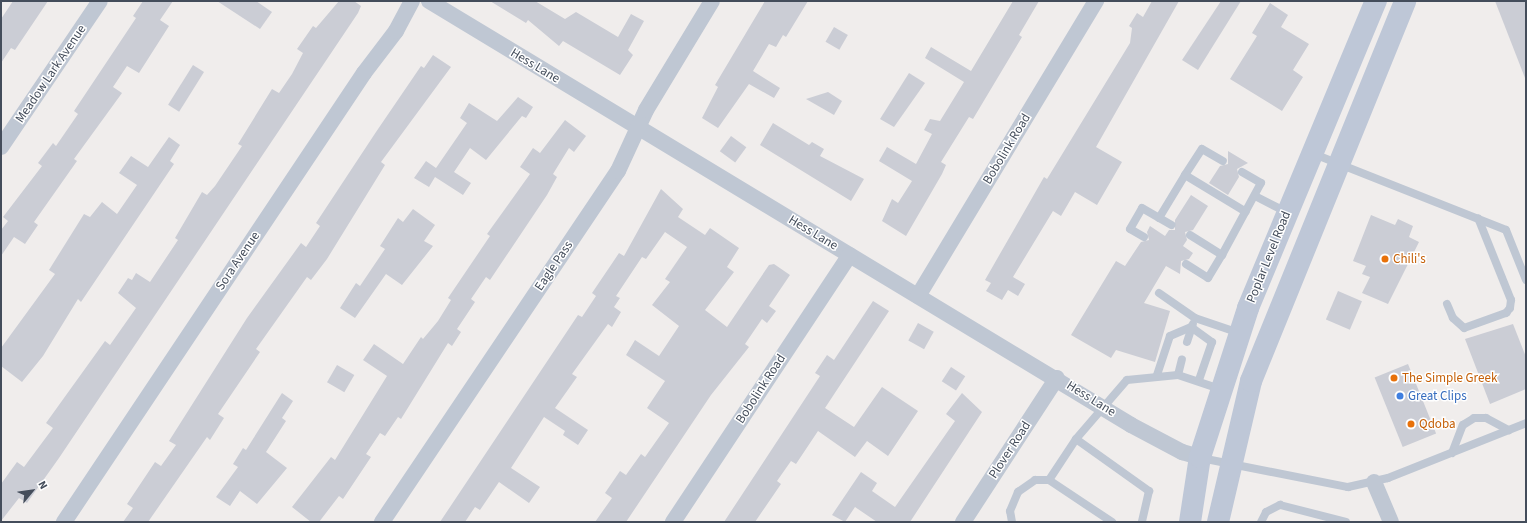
<!DOCTYPE html>
<style>
body{margin:0}
#map{position:relative;width:1527px;height:523px;overflow:hidden;background:#f0edec;font-family:"Source Sans 3",sans-serif}
div>[style]{position:absolute}
.building>*{inset:0;background:#cbcdd5;transform-origin:0 0}
.lane>*{height:8px;margin:-4px;padding:0 4px;transform-origin:4px;border-radius:4px;background:#bfc7d3}
.street>*{height:16px;margin:-8px;padding:0 8px;transform-origin:8px;border-radius:8px;background:#bfc7d3}
.secondary>*{height:22px;margin:-11px;padding:0 11px;transform-origin:11px;border-radius:11px;background:#bec7d7}
.dots>*{width:11px;height:11px;translate:-50% -50%;box-sizing:border-box;border:2px solid #fff;border-radius:50%}
span{translate:-50% -50%;white-space:nowrap;text-align:center;line-height:1.15;-webkit-text-stroke:3px #fff;paint-order:stroke}
.street-label{font-size:13px;color:#444d5b}
.food-label{font-size:13px;color:#c56008}
.left{translate:0 -50%;text-align:left}
.shop-label{font-size:13px;color:#366cbe}
.frame{position:absolute;inset:0;border:2px solid #444d5b;pointer-events:none}
.north{position:absolute;left:12px;top:471px;width:40px;height:40px;-webkit-text-stroke:3px #fff;paint-order:stroke;rotate:61deg;font-size:11px;font-weight:700;line-height:16px;text-align:center;color:#444d5b}
.north::after{content:'';display:block;margin:auto;width:14px;height:18px;background:#444d5b;clip-path:polygon(50% 0,100% 100%,50% 72%,0 100%)}
</style>
<div id="map">
<div class="building">
<i style="clip-path:polygon(13px 1px,48px 1px,15px 50px,11px 48px,1px 63px,1px 19px)"></i>
<i style="clip-path:polygon(143px 1px,173px 1px,160px 20px,169px 26px,139px 73px,127px 66px,113px 87px,122px 93px,74px 159px,77px 161px,34px 222px,38px 225px,25px 244px,14px 237px,1px 256px,1px 230px,8px 221px,3px 217px,42px 166px,38px 163px,53px 143px,56px 146px,78px 114px,74px 111px,136px 18px,133px 16px)"></i>
<i style="clip-path:polygon(217px 1px,256px 1px,272px 12px,260px 29px)"></i>
<i style="clip-path:polygon(339px 1px,354px 1px,361px 6px,358px 13px,59px 458px,27px 503px,19px 498px,1px 521px,1px 484px,17px 462px,24px 467px,53px 428px,46px 423px,105px 341px,110px 345px,136px 308px,118px 293px,128px 278px,132px 280px,136px 273px,150px 282px,178px 240px,175px 238px,202px 192px,207px 195px,215px 186px,242px 146px,238px 144px,272px 89px,279px 93px,292px 74px,303px 53px,297px 49px,313px 26px,316px 28px)"></i>
<i style="clip-path:polygon(490px 1px,535px 1px,565px 19px,576px 12px,618px 37px,631px 14px,644px 21px,628px 50px,633px 55px,620px 75px,563px 41px,559px 46px,528px 20px,526px 23px)"></i>
<i style="clip-path:polygon(765px 1px,808px 1px,786px 37px,783px 35px,776px 47px,769px 44px,753px 71px,780px 88px,774px 98px,749px 84px,718px 128px,702px 118px,718px 87px,715px 85px)"></i>
<i style="clip-path:polygon(1013px 1px,1039px 1px,1019px 35px,1022px 37px,973px 119px,969px 117px,941px 162px,946px 165px,942px 174px,906px 236px,882px 221px,892px 199px,898px 203px,912px 181px,879px 161px,887px 147px,916px 164px,932px 134px,924px 130px,930px 119px,940px 121px,964px 82px,925px 58px,931px 47px,971px 71px)"></i>
<i style="clip-path:polygon(1152px 1px,1179px 1px,1096px 147px,1122px 162px,1097px 205px,1075px 192px,1061px 216px,1053px 211px,1013px 277px,1025px 284px,1018px 296px,1008px 290px,1002px 300px,986px 291px,991px 283px,985px 280px,1044px 177px,1047px 179px,1130px 43px,1132px 28px,1129px 26px,1137px 13px,1143px 17px)"></i>
<i style="clip-path:polygon(1221px 1px,1241px 1px,1198px 70px,1182px 60px)"></i>
<i style="clip-path:polygon(1495px 1px,1526px 1px,1526px 78px,1525px 78px)"></i>
<i style="clip-path:polygon(1270px 3px,1288px 15px,1281px 27px,1309px 44px,1293px 70px,1303px 77px,1282px 111px,1230px 79px,1257px 36px,1252px 33px)"></i>
<i style="left:834px;top:27px;width:16px;height:17px;rotate:30deg"></i>
<i style="clip-path:polygon(433px 55px,451px 67px,381px 162px,385px 165px,327px 259px,311px 280px,307px 277px,256px 349px,260px 352px,218px 414px,224px 418px,210px 440px,207px 437px,148px 522px,123px 522px,133px 508px,127px 504px,155px 462px,161px 466px,176px 445px,169px 441px,247px 318px,301px 243px,306px 247px,320px 226px,316px 223px,376px 132px,421px 66px,424px 68px)"></i>
<i style="left:193px;top:65px;width:13px;height:47px;rotate:32deg"></i>
<i style="clip-path:polygon(909px 73px,925px 83px,894px 127px,880px 119px)"></i>
<i style="clip-path:polygon(828px 92px,842px 101px,834px 115px,806px 99px)"></i>
<i style="clip-path:polygon(518px 97px,533px 107px,526px 118px,522px 116px,486px 160px,470px 148px,454px 172px,471px 183px,463px 195px,435px 177px,429px 187px,414px 178px,426px 161px,436px 168px,467px 123px,460px 118px,469px 103px,497px 121px)"></i>
<i style="clip-path:polygon(565px 120px,586px 136px,574px 152px,569px 148px,553px 174px,557px 177px,547px 195px,490px 280px,486px 277px,471px 299px,475px 302px,457px 329px,461px 332px,452px 346px,448px 343px,401px 419px,398px 417px,385px 436px,380px 433px,366px 454px,371px 457px,343px 499px,339px 496px,319px 522px,311px 522px,292px 507px,331px 457px,335px 460px,387px 376px,363px 360px,374px 344px,403px 364px,421px 337px,423px 339px,438px 321px,451px 300px,448px 298px,490px 236px,487px 234px,530px 174px,520px 167px,533px 148px,540px 153px)"></i>
<i style="clip-path:polygon(773px 123px,809px 145px,812px 142px,824px 149px,820px 156px,864px 179px,851px 201px,760px 145px)"></i>
<i style="left:731px;top:136px;width:19px;height:19px;rotate:36deg"></i>
<i style="clip-path:polygon(169px 137px,180px 145px,170px 161px,174px 164px,81px 302px,78px 299px,43px 356px,22px 382px,1px 366px,1px 348px,55px 274px,49px 270px,84px 214px,90px 217px,102px 202px,117px 214px,137px 185px,119px 173px,131px 156px,148px 167px)"></i>
<i style="clip-path:polygon(1228px 151px,1248px 163px,1237px 169px,1239px 177px,1228px 195px,1209px 183px,1220px 166px,1228px 164px)"></i>
<i style="clip-path:polygon(661px 189px,683px 209px,678px 217px,705px 235px,710px 228px,739px 248px,727px 267px,734px 272px,705px 310px,727px 327px,769px 265px,774px 264px,790px 275px,769px 306px,776px 311px,767px 323px,762px 319px,745px 344px,749px 347px,711px 395px,626px 522px,595px 522px,612px 498px,605px 493px,620px 471px,626px 475px,641px 454px,645px 457px,669px 423px,647px 408px,665px 381px,626px 355px,635px 340px,659px 356px,679px 326px,652px 305px,670px 282px,665px 279px,687px 247px,665px 232px,646px 259px,642px 257px,616px 296px,620px 298px,614px 307px,621px 312px,612px 327px,608px 324px,572px 374px,577px 377px,555px 408px,588px 430px,578px 445px,563px 435px,565px 431px,544px 417px,511px 468px,540px 487px,529px 503px,499px 482px,480px 510px,475px 507px,465px 522px,440px 522px,578px 315px,582px 317px,596px 296px,592px 293px,613px 262px,619px 253px,624px 256px)"></i>
<i style="clip-path:polygon(1191px 195px,1208px 206px,1193px 230px,1185px 232px,1187px 240px,1183px 246px,1193px 253px,1189px 259px,1181px 261px,1180px 274px,1166px 266px,1144px 303px,1170px 311px,1155px 362px,1116px 350px,1111px 358px,1071px 335px,1116px 261px,1125px 266px,1141px 242px,1149px 240px,1147px 232px,1150px 226px,1165px 236px,1169px 230px,1175px 230px,1175px 220px)"></i>
<i style="clip-path:polygon(413px 209px,435px 225px,424px 241px,433px 246px,402px 285px,386px 274px,355px 318px,340px 308px,356px 283px,360px 286px,385px 249px,380px 246px,398px 218px,403px 222px)"></i>
<i style="clip-path:polygon(1371px 215px,1395px 225px,1398px 219px,1413px 226px,1409px 237px,1419px 242px,1388px 304px,1362px 293px,1370px 277px,1362px 274px,1366px 266px,1353px 261px)"></i>
<i style="left:1338px;top:291px;width:26px;height:31px;rotate:23deg"></i>
<i style="clip-path:polygon(873px 301px,889px 311px,825px 408px,854px 427px,882px 387px,918px 411px,888px 456px,867px 441px,855px 457px,818px 431px,796px 464px,791px 461px,777px 481px,781px 484px,755px 522px,724px 522px,820px 376px,815px 373px,827px 355px,834px 360px)"></i>
<i style="left:918px;top:323px;width:18px;height:20px;rotate:29deg"></i>
<i style="clip-path:polygon(1513px 324px,1526px 357px,1526px 389px,1490px 404px,1465px 339px)"></i>
<i style="left:1408px;top:364px;width:75px;height:36px;rotate:68deg"></i>
<i style="left:337px;top:365px;width:20px;height:20px;rotate:30deg"></i>
<i style="left:951px;top:367px;width:17px;height:17px;rotate:33deg"></i>
<i style="clip-path:polygon(282px 393px,293px 401px,282px 418px,286px 421px,266px 452px,287px 468px,257px 504px,240px 491px,230px 506px,216px 497px,238px 467px,233px 464px,243px 448px,246px 450px)"></i>
<i style="clip-path:polygon(962px 393px,982px 412px,910px 522px,877px 522px,855px 507px,845px 522px,832px 515px,861px 472px,877px 483px,872px 491px,895px 507px,955px 421px,946px 414px)"></i>
</div>
<div class="lane">
<i style="left:1314px;top:154px;width:206px;rotate:21.6deg"></i>
<i style="left:1506px;top:230px;width:54px;rotate:68.2deg"></i>
<i style="left:1185px;top:175px;width:31px;rotate:-57deg"></i>
<i style="left:1202px;top:149px;width:24px;rotate:30deg"></i>
<i style="left:1255px;top:196px;width:35px;rotate:27deg"></i>
<i style="left:1159px;top:218px;width:50px;rotate:-58.8deg"></i>
<i style="left:1185px;top:175px;width:71px;rotate:31.2deg"></i>
<i style="left:1190px;top:235px;width:38px;rotate:32deg"></i>
<i style="left:1144px;top:237px;width:16px;rotate:-150deg"></i>
<i style="left:1130px;top:229px;width:24px;rotate:-60deg"></i>
<i style="left:1142px;top:208px;width:34px;rotate:30deg"></i>
<i style="left:1186px;top:264px;width:26px;rotate:32deg"></i>
<i style="left:1208px;top:278px;width:27px;rotate:-59deg"></i>
<i style="left:1222px;top:255px;width:82px;rotate:-61.6deg"></i>
<i style="left:1261px;top:183px;width:22px;rotate:-150deg"></i>
<i style="left:1159px;top:293px;width:44px;rotate:34.8deg"></i>
<i style="left:1195px;top:318px;width:46px;rotate:18.8deg"></i>
<i style="left:1447px;top:304px;width:15px;rotate:67deg"></i>
<i style="left:1453px;top:318px;width:15px;rotate:42deg"></i>
<i style="left:1464px;top:328px;width:45px;rotate:-19.7deg"></i>
<i style="left:1506px;top:313px;width:6px;rotate:-51deg"></i>
<i style="left:1510px;top:308px;width:8px;rotate:-83deg"></i>
<i style="left:1511px;top:300px;width:88px;rotate:-111.9deg"></i>
<i style="left:1187px;top:342px;width:19px;rotate:-72deg"></i>
<i style="left:1157px;top:375px;width:41px;rotate:-71.6deg"></i>
<i style="left:1170px;top:336px;width:23px;rotate:-23deg"></i>
<i style="left:1191px;top:327px;width:26px;rotate:36deg"></i>
<i style="left:1212px;top:342px;width:40px;rotate:108.9deg"></i>
<i style="left:1178px;top:375px;width:16px;rotate:-76deg"></i>
<i style="left:1076px;top:439px;width:90px;rotate:35.5deg"></i>
<i style="left:1149px;top:491px;width:32px;rotate:103deg"></i>
<i style="left:1452px;top:453px;width:30px;rotate:-69deg"></i>
<i style="left:1463px;top:425px;width:13px;rotate:-32deg"></i>
<i style="left:1474px;top:418px;width:12px"></i>
<i style="left:1486px;top:418px;width:26px;rotate:28deg"></i>
<i style="left:1201px;top:458px;width:150px;rotate:11.2deg"></i>
<i style="left:1348px;top:487px;width:41px;rotate:-12.7deg"></i>
<i style="left:1388px;top:478px;width:149px;rotate:-21.7deg"></i>
<i style="left:1049px;top:480px;width:49px;rotate:-56.6deg"></i>
<i style="left:1076px;top:439px;width:78px;rotate:-49.2deg"></i>
<i style="left:1127px;top:380px;width:51px;rotate:-5.6deg"></i>
<i style="left:1178px;top:375px;width:44px;rotate:18.4deg"></i>
<i style="left:1012px;top:522px;width:11px;rotate:-100deg"></i>
<i style="left:1010px;top:511px;width:21px;rotate:-67deg"></i>
<i style="left:1018px;top:492px;width:21px;rotate:-35deg"></i>
<i style="left:1035px;top:480px;width:14px"></i>
<i style="left:1049px;top:480px;width:76px;rotate:33.7deg"></i>
<i style="left:1261px;top:522px;width:11px;rotate:-63deg"></i>
<i style="left:1266px;top:512px;width:16px;rotate:-27deg"></i>
<i style="left:1280px;top:505px;width:68px;rotate:14.4deg"></i>
</div>
<div class="street">
<i style="left:429px;top:1px;width:820px;rotate:31.13deg"></i>
<i style="left:1131px;top:425px;width:58px;rotate:27.9deg"></i>
<i style="left:1182px;top:452px;width:19px;rotate:16deg"></i>
<i style="left:1px;top:147px;width:176px;rotate:-55.9deg"></i>
<i style="left:918px;top:296px;width:345px;rotate:-58.9deg"></i>
<i style="left:1374px;top:482px;width:43px;rotate:67deg"></i>
<i style="left:64px;top:522px;width:540px;rotate:-56.25deg"></i>
<i style="left:364px;top:73px;width:53px;rotate:-52.7deg"></i>
<i style="left:396px;top:31px;width:34px;rotate:-62deg"></i>
<i style="left:382px;top:522px;width:423px;rotate:-56.1deg"></i>
<i style="left:618px;top:171px;width:67px;rotate:-65.3deg"></i>
<i style="left:646px;top:110px;width:127px;rotate:-58.8deg"></i>
<i style="left:673px;top:522px;width:320px;rotate:-56.5deg"></i>
<i style="left:963px;top:522px;width:172px;rotate:-56.9deg"></i>
</div>
<div class="secondary">
<i style="left:1190px;top:522px;width:66px;rotate:-81.3deg"></i>
<i style="left:1200px;top:457px;width:157px;rotate:-72.1deg"></i>
<i style="left:1248px;top:308px;width:333px;rotate:-67.4deg"></i>
<i style="left:1218px;top:522px;width:145px;rotate:-76.8deg"></i>
<i style="left:1251px;top:381px;width:410px;rotate:-67.9deg"></i>
</div>
<div class="dots">
<i style="left:1385px;top:259px;background:#e8710a"></i>
<i style="left:1394px;top:378px;background:#e8710a"></i>
<i style="left:1400px;top:396px;background:#3f7fe0"></i>
<i style="left:1411px;top:424px;background:#e8710a"></i>
</div>
<div class="street-label">
<span style="left:535px;top:66px;rotate:31deg">Hess Lane</span>
<span style="left:51px;top:74px;rotate:-56deg">Meadow Lark Avenue</span>
<span style="left:1007px;top:149px;rotate:-59deg">Bobolink Road</span>
<span style="left:813px;top:233px;rotate:31deg">Hess Lane</span>
<span style="left:1269px;top:257px;rotate:-68deg">Poplar Level Road</span>
<span style="left:238px;top:261px;rotate:-56deg">Sora Avenue</span>
<span style="left:554px;top:266px;rotate:-56deg">Eagle Pass</span>
<span style="left:761px;top:389px;rotate:-57deg">Bobolink Road</span>
<span style="left:1091px;top:399px;rotate:32deg">Hess Lane</span>
<span style="left:1010px;top:450px;rotate:-57deg">Plover Road</span>
</div>
<div class="food-label">
<span class="left" style="left:1393px;top:259px">Chili's</span>
<span class="left" style="left:1402px;top:378px">The Simple Greek</span>
<span class="left" style="left:1419px;top:424px">Qdoba</span>
</div>
<div class="shop-label">
<span class="left" style="left:1408px;top:396px">Great Clips</span>
</div>
<div class="frame"></div>
<div class="north">N</div>
</div>
